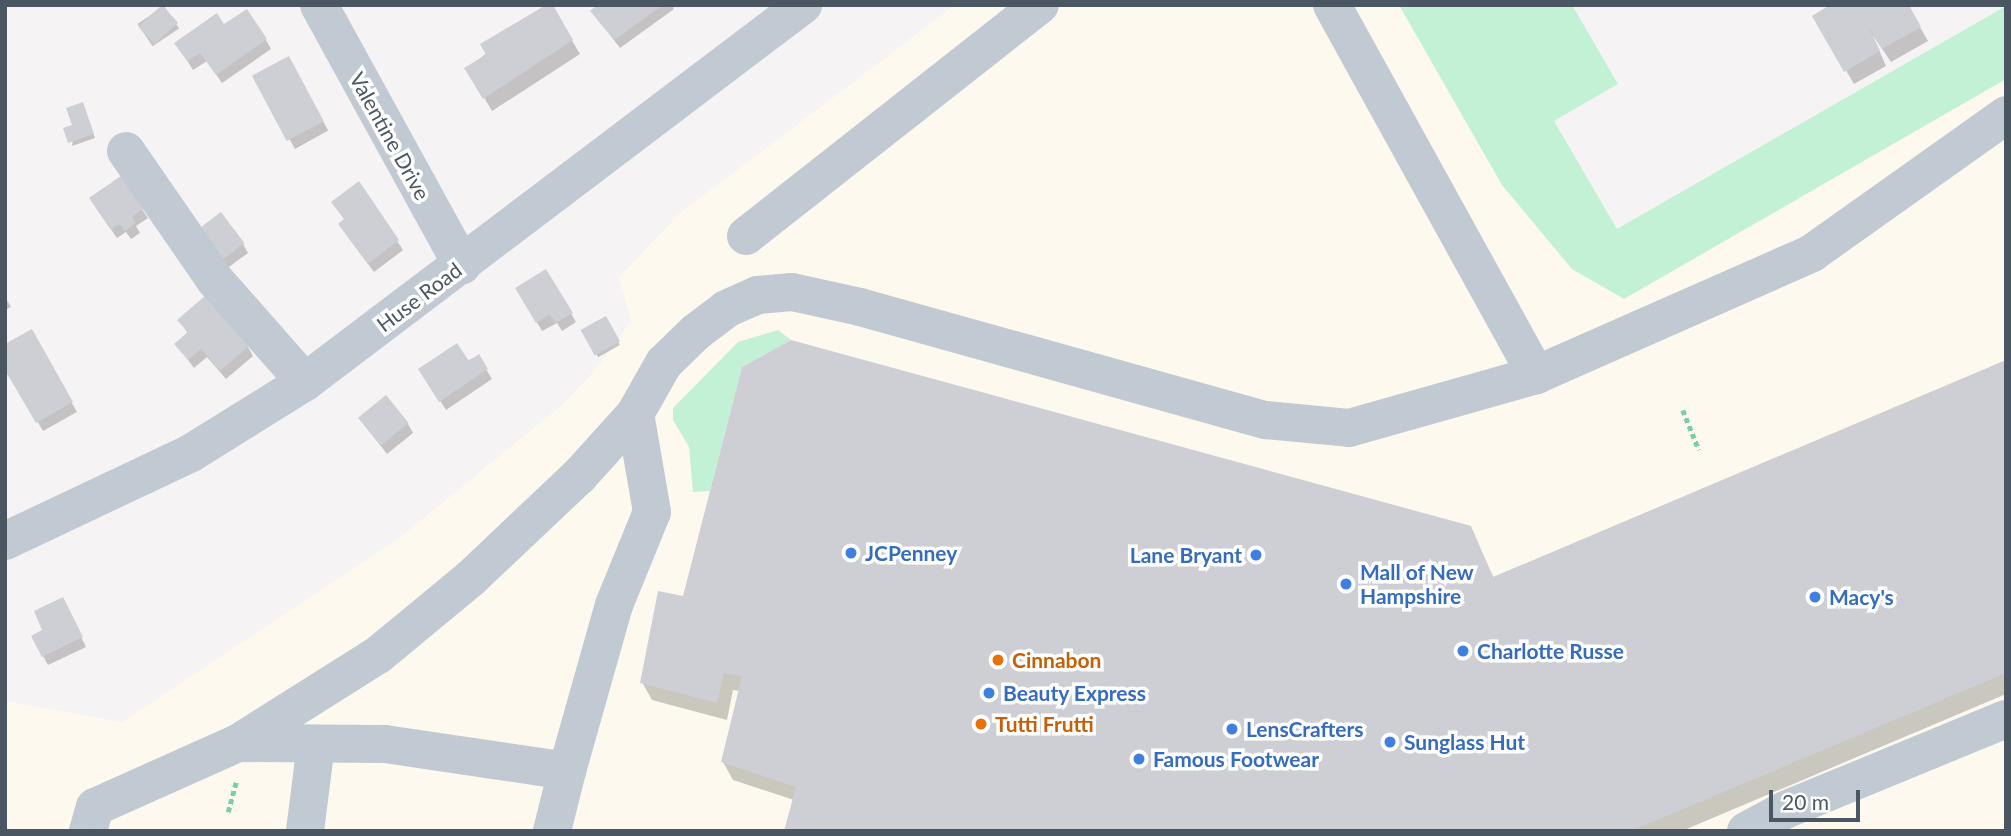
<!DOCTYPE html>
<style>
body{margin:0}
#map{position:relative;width:2011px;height:836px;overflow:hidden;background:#f5f3f3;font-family:Lato,sans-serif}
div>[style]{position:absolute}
.commercial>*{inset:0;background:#fdf9ef}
.green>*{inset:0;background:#c3f1d5}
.shadow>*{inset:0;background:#0003;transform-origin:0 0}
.building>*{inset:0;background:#cdcfd5;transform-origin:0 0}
.path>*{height:4.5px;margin-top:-2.25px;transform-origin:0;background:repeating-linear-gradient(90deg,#7ad0a6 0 5px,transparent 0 8.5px)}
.minor>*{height:38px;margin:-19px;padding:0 19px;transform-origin:19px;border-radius:19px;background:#c1cad2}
.dots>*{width:19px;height:19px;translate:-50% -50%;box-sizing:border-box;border:4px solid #fff;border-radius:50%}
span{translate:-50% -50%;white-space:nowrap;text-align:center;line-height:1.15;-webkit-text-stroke:7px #fff;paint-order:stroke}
.street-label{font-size:21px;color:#4a5661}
.shop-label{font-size:21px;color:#366cbe;font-weight:700}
.left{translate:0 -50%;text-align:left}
.right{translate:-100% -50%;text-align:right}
.food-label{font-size:21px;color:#c56008;font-weight:700}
.frame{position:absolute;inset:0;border:7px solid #4a5661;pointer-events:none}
.scale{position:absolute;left:1769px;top:790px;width:91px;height:32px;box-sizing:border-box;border:4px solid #4a5661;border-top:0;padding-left:9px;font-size:21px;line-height:24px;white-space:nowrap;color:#4a5661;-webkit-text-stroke:5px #fff;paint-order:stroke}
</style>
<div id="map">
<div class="commercial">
<i style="clip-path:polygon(955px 5px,1408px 5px,1613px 272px,2006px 36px,2006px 831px,5px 831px,5px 701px,122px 722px,398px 539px,563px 404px,595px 370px,631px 321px,619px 277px,680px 213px)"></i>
</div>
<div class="green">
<i style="clip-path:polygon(1399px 5px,1572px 5px,1618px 84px,1554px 121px,1617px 229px,2006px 6px,2006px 79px,1624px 299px,1572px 269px,1502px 185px)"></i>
<i style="clip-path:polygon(778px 330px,791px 340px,742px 367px,710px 491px,693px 492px,689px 447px,673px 420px,673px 408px,738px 342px)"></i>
</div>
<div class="shadow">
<i style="clip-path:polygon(551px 5px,580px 54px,492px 111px,467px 68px)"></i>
<i style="clip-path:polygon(599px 5px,672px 5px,674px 9px,620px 48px,592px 11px)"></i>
<i style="clip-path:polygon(1907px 5px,1928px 41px,1891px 62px,1872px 34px,1886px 66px,1854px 84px,1814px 16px)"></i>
<i style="left:164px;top:6px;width:27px;height:32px;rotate:56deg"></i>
<i style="clip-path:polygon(224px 27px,266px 40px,271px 49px,222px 83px,207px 61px,193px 70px,182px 52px)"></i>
<i style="left:288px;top:58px;width:83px;height:38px;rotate:61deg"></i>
<i style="clip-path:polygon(84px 108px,95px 138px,72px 146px,75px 126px)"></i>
<i style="clip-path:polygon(121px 179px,148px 218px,136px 226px,140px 233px,131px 239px,126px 232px,117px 238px,96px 208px)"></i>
<i style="clip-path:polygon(359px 183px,403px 250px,374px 272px,345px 233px)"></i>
<i style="clip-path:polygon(200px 242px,243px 244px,248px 253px,222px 272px)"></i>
<i style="clip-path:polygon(546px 271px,576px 322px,562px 331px,557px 323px,542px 331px,517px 288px)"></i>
<i style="clip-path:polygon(5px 297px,11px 307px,5px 310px)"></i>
<i style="left:605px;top:318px;width:31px;height:25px;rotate:61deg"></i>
<i style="clip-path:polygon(180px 321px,248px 347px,253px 356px,226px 379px,207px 357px,194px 368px,176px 344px,188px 334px)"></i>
<i style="clip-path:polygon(31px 332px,77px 412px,43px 431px,5px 366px)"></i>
<i style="clip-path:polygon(478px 356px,492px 379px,446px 410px,426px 379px)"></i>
<i style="clip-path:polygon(2006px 362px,2006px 694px,1682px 831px,786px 831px,794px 800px,733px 780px,723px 762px,740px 691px,733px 690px,727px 720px,652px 700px,642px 682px,684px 598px,1470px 528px,1494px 578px)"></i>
<i style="clip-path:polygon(360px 419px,408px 424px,413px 433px,387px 454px)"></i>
<i style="clip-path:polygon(67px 608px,86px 647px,48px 665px,43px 656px,45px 631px)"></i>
</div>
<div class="building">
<i style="left:162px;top:5px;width:24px;height:32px;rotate:48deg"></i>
<i style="clip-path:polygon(546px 5px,553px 5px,573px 40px,483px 99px,464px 68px,486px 55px,480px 44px)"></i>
<i style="clip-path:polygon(597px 5px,663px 5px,614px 40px,590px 11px)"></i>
<i style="clip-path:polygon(1830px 5px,1909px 5px,1921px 27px,1882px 49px,1868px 26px,1880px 51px,1844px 72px,1812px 16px)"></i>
<i style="clip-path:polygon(247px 9px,267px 39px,216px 75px,200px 53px,187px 61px,174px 43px,217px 13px,224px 24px)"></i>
<i style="left:289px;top:56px;width:74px;height:42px;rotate:62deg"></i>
<i style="clip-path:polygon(83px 102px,94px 134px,68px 143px,63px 128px,72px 125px,66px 108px)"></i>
<i style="clip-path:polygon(121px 176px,144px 208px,132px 217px,136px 223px,125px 231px,120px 224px,111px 230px,89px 198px)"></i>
<i style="clip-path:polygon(359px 181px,399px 240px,368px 264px,338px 224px,344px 219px,331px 202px)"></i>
<i style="left:221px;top:212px;width:39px;height:36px;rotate:53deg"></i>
<i style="clip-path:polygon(546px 269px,573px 313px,555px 323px,550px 314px,536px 323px,515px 288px)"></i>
<i style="clip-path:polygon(206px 295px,249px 346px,220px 371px,201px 349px,188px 360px,174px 344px,188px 332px,177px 320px)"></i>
<i style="left:606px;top:316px;width:29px;height:29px;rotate:61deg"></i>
<i style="clip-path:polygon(32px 329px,73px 402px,36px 423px,5px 370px,5px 344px)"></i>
<i style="clip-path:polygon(791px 340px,1471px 526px,1493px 577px,2006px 360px,2006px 673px,1631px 831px,784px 831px,796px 787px,721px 762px,742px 676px,724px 673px,717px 703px,640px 683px,658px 591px,683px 596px,742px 367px)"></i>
<i style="clip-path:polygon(457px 343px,469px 361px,479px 354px,488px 369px,439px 402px,418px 369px)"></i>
<i style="left:386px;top:395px;width:36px;height:36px;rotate:51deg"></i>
<i style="clip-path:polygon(63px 597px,83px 637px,42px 657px,31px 636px,42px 630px,34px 611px)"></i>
</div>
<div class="path">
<i style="left:1683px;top:410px;width:43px;rotate:68.2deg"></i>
<i style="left:228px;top:812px;width:31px;rotate:-75deg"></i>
</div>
<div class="minor">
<i style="left:319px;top:5px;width:297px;rotate:61.2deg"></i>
<i style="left:1332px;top:5px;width:423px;rotate:61.1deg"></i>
<i style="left:126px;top:151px;width:157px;rotate:55.4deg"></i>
<i style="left:215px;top:280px;width:136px;rotate:48.6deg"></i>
<i style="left:746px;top:236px;width:374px;rotate:-38.2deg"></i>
<i style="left:5px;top:541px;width:206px;rotate:-25.3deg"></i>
<i style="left:191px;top:453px;width:134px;rotate:-31.9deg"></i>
<i style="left:305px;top:382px;width:625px;rotate:-37.13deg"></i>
<i style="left:238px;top:743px;width:147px;rotate:0.4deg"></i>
<i style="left:385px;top:744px;width:184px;rotate:8.4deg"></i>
<i style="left:567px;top:771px;width:173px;rotate:-74.2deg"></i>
<i style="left:614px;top:605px;width:100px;rotate:-67.8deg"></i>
<i style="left:652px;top:512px;width:99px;rotate:-99.8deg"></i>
<i style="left:88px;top:831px;width:25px;rotate:-74deg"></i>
<i style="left:95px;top:807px;width:157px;rotate:-24.1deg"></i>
<i style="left:238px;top:743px;width:165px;rotate:-32.2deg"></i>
<i style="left:378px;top:655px;width:121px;rotate:-39.6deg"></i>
<i style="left:471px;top:578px;width:149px;rotate:-43.4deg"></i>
<i style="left:579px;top:476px;width:84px;rotate:-47.9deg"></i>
<i style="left:635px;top:414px;width:59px;rotate:-60.4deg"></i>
<i style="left:664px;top:363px;width:45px;rotate:-44.1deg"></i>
<i style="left:696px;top:332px;width:38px;rotate:-37deg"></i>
<i style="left:726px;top:309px;width:34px;rotate:-24deg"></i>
<i style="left:757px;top:295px;width:35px;rotate:-5deg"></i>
<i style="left:792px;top:292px;width:70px;rotate:12.4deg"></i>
<i style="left:860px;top:307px;width:421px;rotate:15.6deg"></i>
<i style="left:1266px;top:420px;width:83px;rotate:5.5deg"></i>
<i style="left:1349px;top:428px;width:194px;rotate:-15.8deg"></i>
<i style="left:1536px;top:375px;width:302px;rotate:-23.8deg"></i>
<i style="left:1812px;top:253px;width:238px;rotate:-35.4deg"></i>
<i style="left:305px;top:831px;width:88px;rotate:-82.8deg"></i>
<i style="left:552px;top:831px;width:62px;rotate:-76deg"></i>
<i style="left:1746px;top:831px;width:44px;rotate:-28.3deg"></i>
<i style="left:1785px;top:810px;width:239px;rotate:-22.4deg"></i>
</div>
<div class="dots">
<i style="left:851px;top:553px;background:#3f7fe0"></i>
<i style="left:1256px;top:555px;background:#3f7fe0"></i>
<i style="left:1346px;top:584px;background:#3f7fe0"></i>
<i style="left:1815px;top:597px;background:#3f7fe0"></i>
<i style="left:1463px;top:651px;background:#3f7fe0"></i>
<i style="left:998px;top:660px;background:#e8710a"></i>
<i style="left:989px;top:693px;background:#3f7fe0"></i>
<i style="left:981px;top:724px;background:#e8710a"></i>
<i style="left:1232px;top:729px;background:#3f7fe0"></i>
<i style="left:1390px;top:742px;background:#3f7fe0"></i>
<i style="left:1139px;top:759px;background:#3f7fe0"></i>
</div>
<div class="street-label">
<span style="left:390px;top:136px;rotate:61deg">Valentine Drive</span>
<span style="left:419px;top:297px;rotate:-37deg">Huse Road</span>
</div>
<div class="shop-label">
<span class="left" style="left:865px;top:553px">JCPenney</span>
<span class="right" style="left:1242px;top:555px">Lane Bryant</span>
<span class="left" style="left:1360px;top:584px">Mall of New<br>Hampshire</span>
<span class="left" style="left:1829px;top:597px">Macy's</span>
<span class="left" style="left:1477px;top:651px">Charlotte Russe</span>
<span class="left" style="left:1003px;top:693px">Beauty Express</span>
<span class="left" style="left:1246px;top:729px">LensCrafters</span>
<span class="left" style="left:1404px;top:742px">Sunglass Hut</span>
<span class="left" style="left:1153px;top:759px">Famous Footwear</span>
</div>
<div class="food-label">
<span class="left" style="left:1012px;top:660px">Cinnabon</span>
<span class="left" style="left:995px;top:724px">Tutti Frutti</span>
</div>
<div class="frame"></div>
<div class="scale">20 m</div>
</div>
